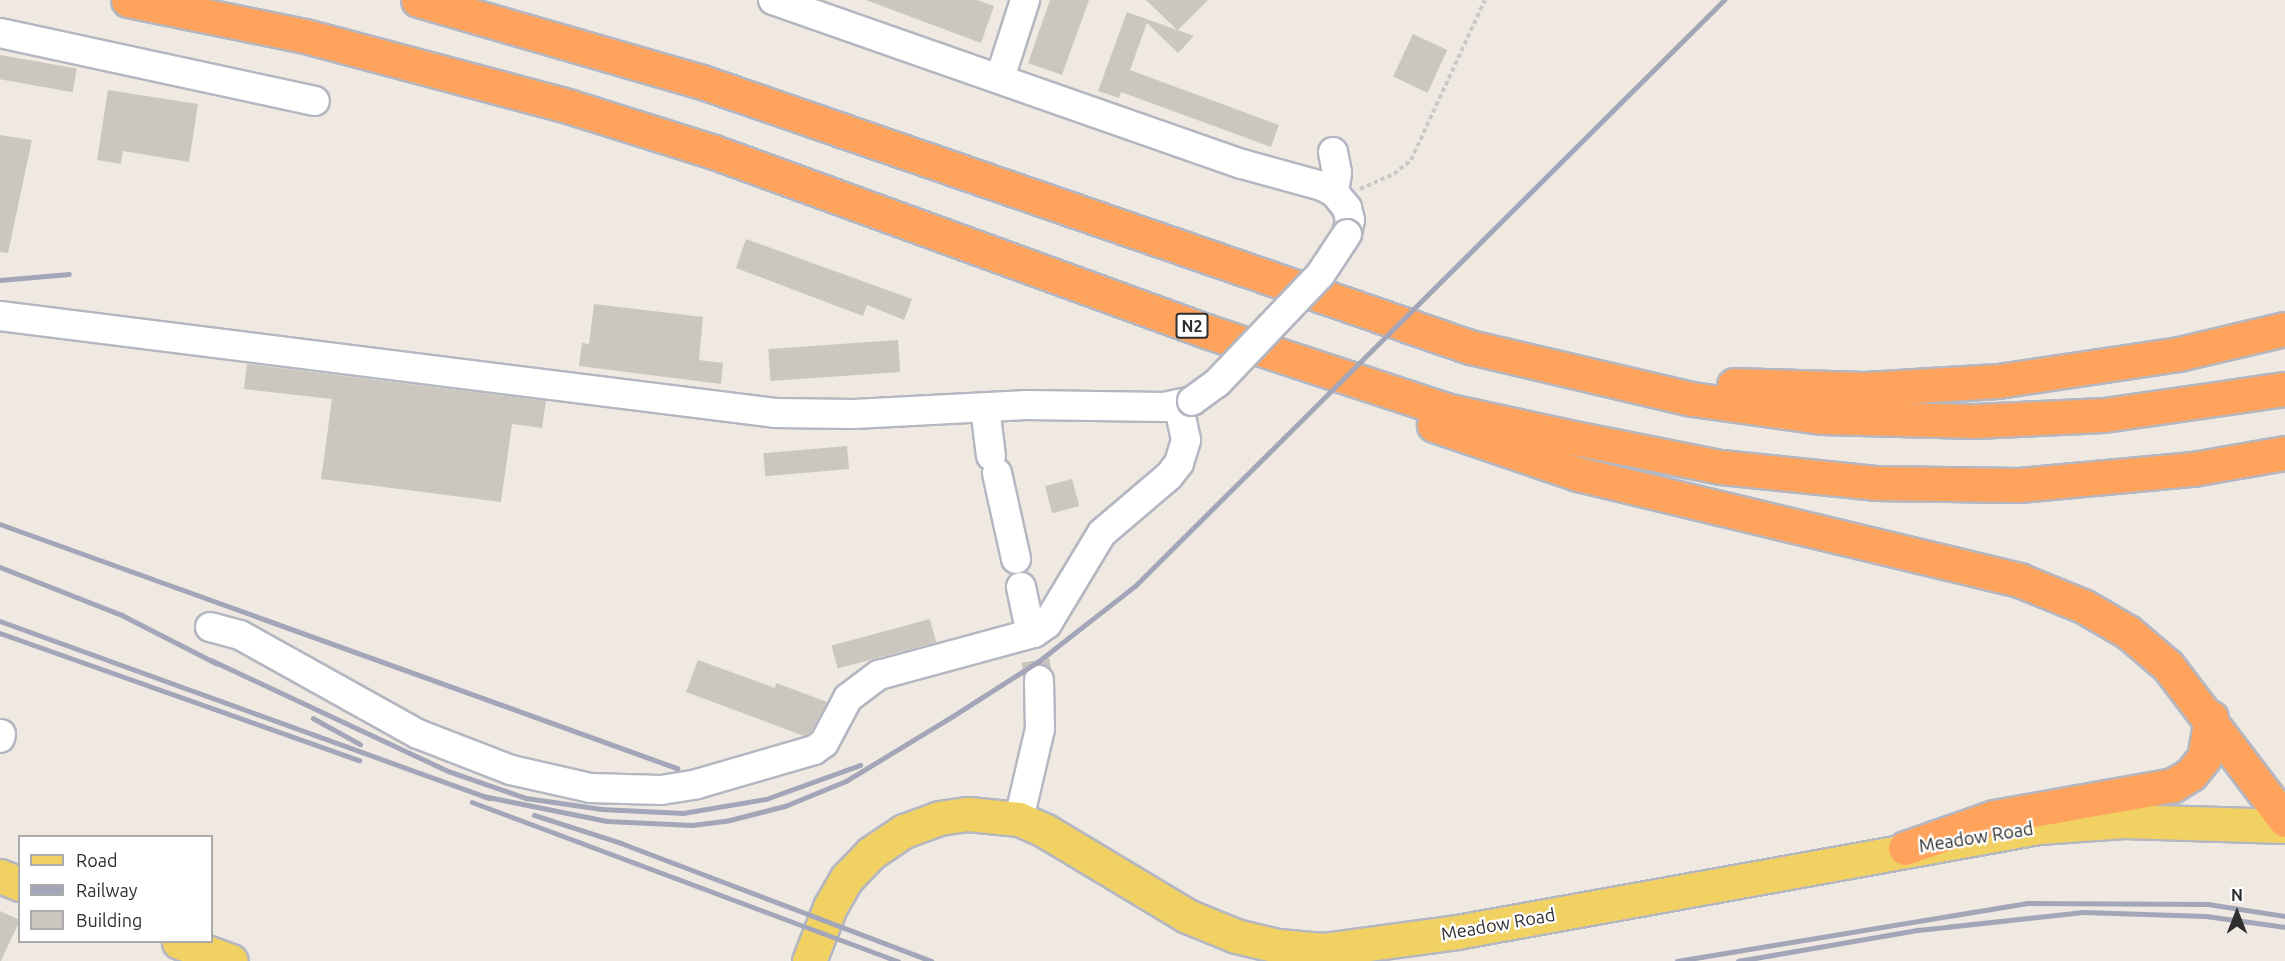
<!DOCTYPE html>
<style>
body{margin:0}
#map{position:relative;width:2285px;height:961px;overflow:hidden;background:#efe9e1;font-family:Ubuntu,sans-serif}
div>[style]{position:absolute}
.building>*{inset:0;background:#cbc7bf;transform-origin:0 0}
.minor-tunnel>*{height:28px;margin-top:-14px;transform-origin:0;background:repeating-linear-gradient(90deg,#c8c4bd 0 28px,transparent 0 42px)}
.path>*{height:4px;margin-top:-2px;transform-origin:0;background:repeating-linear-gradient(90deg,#c9c9c9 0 4.5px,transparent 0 7.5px)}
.roads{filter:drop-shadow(2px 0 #b4b7c1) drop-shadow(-2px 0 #b4b7c1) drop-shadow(0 2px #b4b7c1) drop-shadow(0 -2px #b4b7c1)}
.minor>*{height:28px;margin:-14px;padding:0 14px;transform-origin:14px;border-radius:14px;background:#fff}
.major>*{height:33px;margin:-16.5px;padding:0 16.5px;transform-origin:16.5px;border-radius:16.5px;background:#f2d163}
.highway>*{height:33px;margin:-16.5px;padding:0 16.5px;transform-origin:16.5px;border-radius:16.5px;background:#ffa35c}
.rail>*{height:4.5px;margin:-2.25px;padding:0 2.25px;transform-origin:2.25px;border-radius:2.25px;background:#a3a6b8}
.bridges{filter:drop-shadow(2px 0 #b4b7c1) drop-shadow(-2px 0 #b4b7c1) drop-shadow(0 2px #b4b7c1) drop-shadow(0 -2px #b4b7c1)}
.minor-bridge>*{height:28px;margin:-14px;padding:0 14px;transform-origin:14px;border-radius:14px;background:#fff}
span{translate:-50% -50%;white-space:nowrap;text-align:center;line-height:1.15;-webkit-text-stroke:4.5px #fff;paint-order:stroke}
.shield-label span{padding:2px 4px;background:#fff;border:2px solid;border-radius:4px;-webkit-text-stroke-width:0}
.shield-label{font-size:16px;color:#2e2e2e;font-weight:700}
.street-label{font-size:18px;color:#2e2e2e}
.legend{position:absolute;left:18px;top:835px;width:195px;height:108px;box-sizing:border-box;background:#fff;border:2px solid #ababab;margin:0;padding:8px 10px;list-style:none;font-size:18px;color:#2e2e2e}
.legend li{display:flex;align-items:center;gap:12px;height:30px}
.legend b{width:30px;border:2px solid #ababab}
.north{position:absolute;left:2207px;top:883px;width:60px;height:60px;-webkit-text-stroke:4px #fff;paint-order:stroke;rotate:0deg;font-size:16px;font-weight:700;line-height:24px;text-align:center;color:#2e2e2e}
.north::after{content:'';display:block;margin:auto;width:21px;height:27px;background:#2e2e2e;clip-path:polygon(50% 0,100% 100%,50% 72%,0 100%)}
</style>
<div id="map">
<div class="building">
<i style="clip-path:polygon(866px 0,977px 0,994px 6px,981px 43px)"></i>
<i style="clip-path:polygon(1050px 0,1089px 0,1062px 75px,1028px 63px)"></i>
<i style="clip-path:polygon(1146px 0,1208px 0,1178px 30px,1194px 36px,1178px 53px,1147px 23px,1130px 70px,1279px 125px,1271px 147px,1121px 92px,1119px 98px,1098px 91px,1127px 12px,1177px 30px)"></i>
<i style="left:1413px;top:34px;width:38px;height:47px;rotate:25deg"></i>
<i style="left:0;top:55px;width:78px;height:24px;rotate:10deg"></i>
<i style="clip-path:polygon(108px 90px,198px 104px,189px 162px,123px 151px,121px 164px,97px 160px)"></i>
<i style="clip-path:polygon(0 135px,32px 140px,8px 253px,0 252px)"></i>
<i style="clip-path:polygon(746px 239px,912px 299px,904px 320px,867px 305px,863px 316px,736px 268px)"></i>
<i style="clip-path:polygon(594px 304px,703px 317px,699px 360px,723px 363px,721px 384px,579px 366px,582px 343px,589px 344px)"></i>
<i style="left:898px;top:340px;width:32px;height:130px;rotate:86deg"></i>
<i style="clip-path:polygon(247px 364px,546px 401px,542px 428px,512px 424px,501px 502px,321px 479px,332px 399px,244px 389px)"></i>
<i style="left:847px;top:446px;width:23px;height:84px;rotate:85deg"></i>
<i style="left:1072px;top:479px;width:28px;height:28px;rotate:75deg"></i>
<i style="left:930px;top:619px;width:24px;height:102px;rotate:75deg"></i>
<i style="clip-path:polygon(698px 660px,775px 688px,776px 683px,827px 702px,811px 732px,804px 736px,686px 692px)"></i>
<i style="clip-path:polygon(0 911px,20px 920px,1px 961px,0 961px)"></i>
</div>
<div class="minor-tunnel">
<i style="left:1028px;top:619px;width:62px;rotate:79.8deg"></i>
</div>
<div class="path">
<i style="left:1360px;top:189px;width:37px;rotate:-24deg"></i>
<i style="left:1394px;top:174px;width:22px;rotate:-39deg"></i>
<i style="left:1411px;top:160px;width:176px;rotate:-65.2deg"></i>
</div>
<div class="roads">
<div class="minor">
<i style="left:773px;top:0;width:497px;rotate:19.3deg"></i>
<i style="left:1242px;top:164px;width:83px;rotate:15.4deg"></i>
<i style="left:1322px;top:186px;width:13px;rotate:27deg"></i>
<i style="left:1334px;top:192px;width:21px;rotate:51deg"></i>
<i style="left:1347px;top:208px;width:12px;rotate:76deg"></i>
<i style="left:1350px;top:220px;width:14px;rotate:102deg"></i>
<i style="left:0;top:33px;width:322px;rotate:12.2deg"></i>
<i style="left:1000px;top:78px;width:82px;rotate:-72.2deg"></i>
<i style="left:1333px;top:152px;width:21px;rotate:79deg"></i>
<i style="left:1337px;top:173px;width:19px;rotate:99deg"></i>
<i style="left:0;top:316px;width:781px;rotate:7.13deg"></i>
<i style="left:775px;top:413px;width:79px;rotate:0.7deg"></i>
<i style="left:854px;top:414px;width:173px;rotate:-3deg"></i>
<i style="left:1027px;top:405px;width:137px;rotate:0.8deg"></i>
<i style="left:1164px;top:407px;width:29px;rotate:-12deg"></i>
<i style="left:985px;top:408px;width:48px;rotate:82.9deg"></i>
<i style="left:997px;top:473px;width:88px;rotate:77.5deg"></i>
<i style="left:1021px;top:587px;width:33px;rotate:78deg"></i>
<i style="left:210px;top:627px;width:31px;rotate:15deg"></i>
<i style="left:240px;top:635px;width:204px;rotate:29.1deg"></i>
<i style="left:418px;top:734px;width:100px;rotate:21.2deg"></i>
<i style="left:511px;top:770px;width:81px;rotate:12.8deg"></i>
<i style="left:590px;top:788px;width:71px;rotate:1.6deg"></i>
<i style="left:661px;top:790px;width:36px;rotate:-9deg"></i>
<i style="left:697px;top:784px;width:122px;rotate:-16.2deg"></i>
<i style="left:814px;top:750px;width:12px;rotate:-35deg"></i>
<i style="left:824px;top:743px;width:51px;rotate:-61.9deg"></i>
<i style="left:848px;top:698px;width:39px;rotate:-37deg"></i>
<i style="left:879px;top:675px;width:161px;rotate:-15.2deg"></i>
<i style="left:1034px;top:633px;width:16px;rotate:-35deg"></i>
<i style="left:1047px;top:624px;width:106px;rotate:-58.9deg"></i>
<i style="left:1102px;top:533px;width:88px;rotate:-40.4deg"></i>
<i style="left:1169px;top:476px;width:16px;rotate:-52deg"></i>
<i style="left:1179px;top:463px;width:24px;rotate:-73deg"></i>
<i style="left:1186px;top:440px;width:35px;rotate:-102deg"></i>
<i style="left:0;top:738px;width:4px;rotate:-76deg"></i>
<i style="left:1019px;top:819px;width:92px;rotate:-76.9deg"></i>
<i style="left:1040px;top:729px;width:49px;rotate:-91.2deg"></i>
</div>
<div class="major">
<i style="left:0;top:876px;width:22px;rotate:22deg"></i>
<i style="left:179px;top:942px;width:55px;rotate:20.1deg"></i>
<i style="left:809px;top:961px;width:58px;rotate:-68.7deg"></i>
<i style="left:830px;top:907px;width:34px;rotate:-60deg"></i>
<i style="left:847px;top:878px;width:35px;rotate:-46deg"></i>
<i style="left:871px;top:853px;width:40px;rotate:-34deg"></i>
<i style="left:904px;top:831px;width:37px;rotate:-20deg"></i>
<i style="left:939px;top:818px;width:29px;rotate:-8deg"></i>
<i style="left:968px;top:814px;width:51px;rotate:5.6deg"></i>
<i style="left:1019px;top:819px;width:27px;rotate:24deg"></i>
<i style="left:1044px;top:830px;width:167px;rotate:31deg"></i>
<i style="left:1187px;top:916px;width:53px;rotate:22.2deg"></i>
<i style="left:1236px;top:936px;width:43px;rotate:13.4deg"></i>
<i style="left:1278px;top:946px;width:46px;rotate:5deg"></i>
<i style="left:1324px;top:950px;width:134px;rotate:-7.7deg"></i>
<i style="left:1457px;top:932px;width:591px;rotate:-10.23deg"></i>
<i style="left:2039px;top:827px;width:85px;rotate:-4deg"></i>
<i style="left:2124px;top:821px;width:161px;rotate:1.8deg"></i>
</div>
<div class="highway">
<i style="left:128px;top:0;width:181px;rotate:11.5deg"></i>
<i style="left:305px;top:36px;width:275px;rotate:14.9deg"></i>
<i style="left:571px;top:107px;width:150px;rotate:17.5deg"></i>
<i style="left:714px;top:152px;width:524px;rotate:19.99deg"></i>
<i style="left:1206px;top:331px;width:253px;rotate:18.2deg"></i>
<i style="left:1446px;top:410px;width:121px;rotate:12.4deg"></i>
<i style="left:1564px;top:436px;width:160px;rotate:11.2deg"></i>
<i style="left:1721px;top:467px;width:155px;rotate:5.9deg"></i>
<i style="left:1875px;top:483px;width:144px;rotate:0.8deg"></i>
<i style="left:2019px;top:485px;width:175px;rotate:-5.3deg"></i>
<i style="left:2193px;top:469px;width:93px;rotate:-9.9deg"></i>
<i style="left:418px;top:0;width:296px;rotate:16.1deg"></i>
<i style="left:702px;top:82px;width:812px;rotate:19.04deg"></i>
<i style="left:1470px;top:347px;width:228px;rotate:13.2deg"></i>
<i style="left:1692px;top:399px;width:130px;rotate:7.9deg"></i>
<i style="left:1821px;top:417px;width:154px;rotate:1.5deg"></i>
<i style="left:1975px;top:421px;width:129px;rotate:-2.7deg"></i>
<i style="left:2104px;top:415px;width:183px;rotate:-8.2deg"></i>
<i style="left:1734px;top:385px;width:130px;rotate:1.8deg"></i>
<i style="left:1864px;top:389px;width:134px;rotate:-3.4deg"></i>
<i style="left:1998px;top:381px;width:183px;rotate:-8.5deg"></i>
<i style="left:2179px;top:354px;width:109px;rotate:-13.3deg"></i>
<i style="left:1434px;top:425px;width:152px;rotate:18.8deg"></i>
<i style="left:1578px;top:474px;width:454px;rotate:13.5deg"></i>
<i style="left:2019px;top:580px;width:71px;rotate:22.2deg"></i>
<i style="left:2085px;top:607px;width:50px;rotate:30.2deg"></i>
<i style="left:2128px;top:632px;width:52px;rotate:40.4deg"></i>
<i style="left:2168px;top:666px;width:193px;rotate:52.8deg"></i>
<i style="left:1905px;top:848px;width:94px;rotate:-19.2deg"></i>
<i style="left:1994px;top:817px;width:182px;rotate:-10.1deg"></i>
<i style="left:2173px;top:785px;width:21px;rotate:-31deg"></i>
<i style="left:2191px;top:774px;width:21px;rotate:-51deg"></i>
<i style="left:2204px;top:758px;width:41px;rotate:-80.1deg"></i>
</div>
</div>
<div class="rail">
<i style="left:0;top:280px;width:69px;rotate:-5deg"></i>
<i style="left:0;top:524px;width:720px;rotate:19.82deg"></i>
<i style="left:0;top:567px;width:131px;rotate:21.5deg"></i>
<i style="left:122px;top:615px;width:106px;rotate:27.1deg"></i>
<i style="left:0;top:621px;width:520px;rotate:19.9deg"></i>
<i style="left:0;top:633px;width:381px;rotate:19.5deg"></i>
<i style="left:211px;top:660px;width:262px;rotate:25.1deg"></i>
<i style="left:448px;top:771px;width:83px;rotate:19.1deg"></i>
<i style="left:526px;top:798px;width:76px;rotate:8.3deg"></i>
<i style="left:601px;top:809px;width:82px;rotate:2.8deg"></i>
<i style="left:683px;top:813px;width:84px;rotate:-9.6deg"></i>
<i style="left:766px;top:799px;width:100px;rotate:-19.9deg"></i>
<i style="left:313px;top:718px;width:54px;rotate:29deg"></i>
<i style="left:483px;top:796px;width:126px;rotate:11.4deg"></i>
<i style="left:607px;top:821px;width:85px;rotate:2.7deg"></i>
<i style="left:692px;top:825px;width:38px;rotate:-7deg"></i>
<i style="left:730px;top:820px;width:57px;rotate:-14.3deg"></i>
<i style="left:785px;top:806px;width:66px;rotate:-22.3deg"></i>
<i style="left:846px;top:781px;width:125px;rotate:-31.3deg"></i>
<i style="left:953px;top:716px;width:102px;rotate:-32.6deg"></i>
<i style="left:1039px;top:661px;width:122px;rotate:-38deg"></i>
<i style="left:1135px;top:586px;width:831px;rotate:-44.85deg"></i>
<i style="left:472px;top:802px;width:455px;rotate:20.5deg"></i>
<i style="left:534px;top:815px;width:91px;rotate:17.8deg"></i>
<i style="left:621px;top:843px;width:332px;rotate:20.8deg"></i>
<i style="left:1677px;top:961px;width:355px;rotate:-9.4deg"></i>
<i style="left:2027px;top:903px;width:181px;rotate:0.3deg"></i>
<i style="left:2208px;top:904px;width:78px;rotate:8.9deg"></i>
<i style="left:1738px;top:961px;width:183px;rotate:-9.8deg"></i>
<i style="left:1918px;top:930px;width:166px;rotate:-6.2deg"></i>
<i style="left:2083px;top:912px;width:123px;rotate:1.9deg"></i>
<i style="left:2206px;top:916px;width:80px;rotate:7.9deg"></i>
</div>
<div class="bridges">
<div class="minor-bridge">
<i style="left:1192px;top:401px;width:31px;rotate:-36deg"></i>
<i style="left:1217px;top:383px;width:149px;rotate:-46.4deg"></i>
<i style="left:1320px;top:275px;width:49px;rotate:-56.6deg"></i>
</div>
</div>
<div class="shield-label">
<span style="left:1192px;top:326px">N2</span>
</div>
<div class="street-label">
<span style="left:1976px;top:837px;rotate:-9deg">Meadow Road</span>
<span style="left:1498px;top:924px;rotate:-10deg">Meadow Road</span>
</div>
<ul class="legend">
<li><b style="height:8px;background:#f2d163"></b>Road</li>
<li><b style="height:8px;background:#a3a6b8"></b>Railway</li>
<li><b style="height:16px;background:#cbc7bf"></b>Building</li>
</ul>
<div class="north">N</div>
</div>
